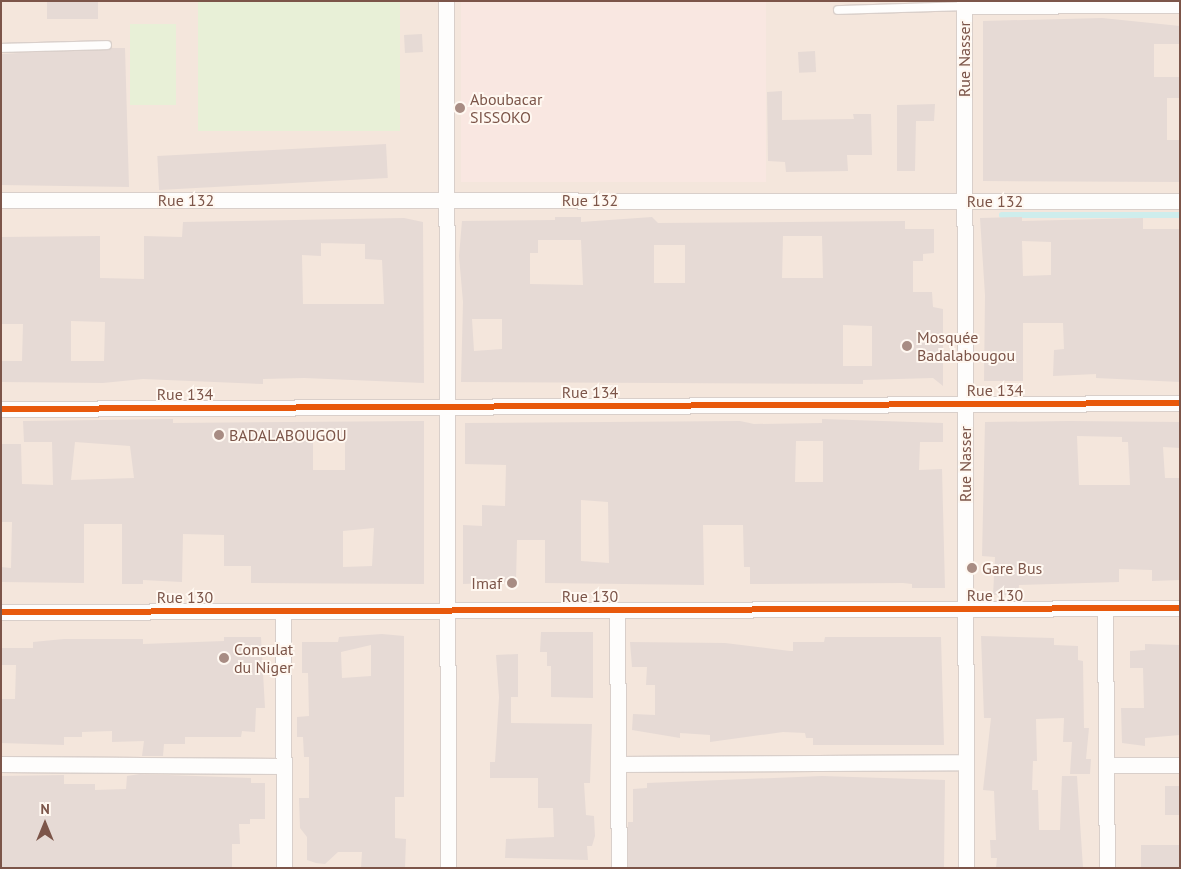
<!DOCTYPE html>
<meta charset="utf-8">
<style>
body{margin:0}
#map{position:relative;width:1181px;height:869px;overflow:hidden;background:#f9f3ee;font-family:"PT Sans",sans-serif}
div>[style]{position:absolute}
.residential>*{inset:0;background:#f4e6dc;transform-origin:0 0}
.commercial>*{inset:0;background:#f9e7e1;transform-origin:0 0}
.green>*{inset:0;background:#e8f0d7;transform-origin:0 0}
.stream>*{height:5.5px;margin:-2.75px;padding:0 2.75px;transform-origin:2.75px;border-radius:2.75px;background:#ceedec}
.building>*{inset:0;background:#e6dad5;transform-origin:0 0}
.roads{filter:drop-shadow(1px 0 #d9cfca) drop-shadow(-1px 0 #d9cfca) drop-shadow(0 1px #d9cfca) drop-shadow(0 -1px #d9cfca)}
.lane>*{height:8px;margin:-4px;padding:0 4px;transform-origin:4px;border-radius:4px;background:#fefdfc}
.street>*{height:15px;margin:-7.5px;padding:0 7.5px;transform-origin:7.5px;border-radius:7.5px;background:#fefdfc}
.cycleway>*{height:6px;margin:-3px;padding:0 3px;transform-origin:3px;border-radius:3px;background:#e8590c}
.dots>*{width:14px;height:14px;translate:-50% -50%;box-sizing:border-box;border:2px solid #fff8f1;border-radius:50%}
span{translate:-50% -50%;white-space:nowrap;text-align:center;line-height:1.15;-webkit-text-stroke:4px #fff8f1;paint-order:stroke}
.street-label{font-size:16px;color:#7c5549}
.poi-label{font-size:16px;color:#7c5549}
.left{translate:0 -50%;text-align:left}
.right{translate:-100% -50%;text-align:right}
.frame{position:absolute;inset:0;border:2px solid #7c5549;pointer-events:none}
.north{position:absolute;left:20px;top:799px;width:50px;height:50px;-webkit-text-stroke:4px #fff8f1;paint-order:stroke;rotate:0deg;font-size:14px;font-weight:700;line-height:20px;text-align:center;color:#7c5549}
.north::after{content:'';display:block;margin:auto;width:18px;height:22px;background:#7c5549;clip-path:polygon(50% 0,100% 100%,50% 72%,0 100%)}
</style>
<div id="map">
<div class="residential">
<i style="left:1px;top:1px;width:1179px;height:867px"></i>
</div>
<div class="commercial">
<i style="left:461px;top:1px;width:305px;height:181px"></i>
</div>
<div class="green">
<i style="left:198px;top:1px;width:202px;height:130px"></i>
<i style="left:130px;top:24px;width:46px;height:81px"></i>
</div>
<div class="stream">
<i style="left:1002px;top:215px;width:178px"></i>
</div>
<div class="building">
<i style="left:47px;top:1px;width:51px;height:18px"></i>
<i style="clip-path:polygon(1102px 18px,1180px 26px,1180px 44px,1154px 44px,1154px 77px,1180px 77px,1180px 98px,1167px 98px,1167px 140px,1180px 140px,1180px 182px,983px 181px,983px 21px)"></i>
<i style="left:422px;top:34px;width:18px;height:18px;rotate:87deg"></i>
<i style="clip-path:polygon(111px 48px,125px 48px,129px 187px,1px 185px,1px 54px)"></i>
<i style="left:815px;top:51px;width:21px;height:17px;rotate:87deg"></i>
<i style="clip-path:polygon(782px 91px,782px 120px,854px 119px,853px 114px,871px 114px,872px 155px,847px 155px,848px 171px,786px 172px,785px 162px,768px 161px,767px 92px)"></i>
<i style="clip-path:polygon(935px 104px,934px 121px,916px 121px,915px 171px,897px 171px,897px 105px)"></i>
<i style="left:386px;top:144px;width:34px;height:229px;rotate:87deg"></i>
<i style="clip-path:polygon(evenodd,555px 217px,581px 217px,581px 222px,652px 217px,658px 223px,905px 221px,905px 229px,934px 229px,934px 253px,923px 254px,923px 261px,913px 261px,913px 292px,932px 292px,933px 307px,943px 309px,943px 386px,933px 378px,863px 380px,863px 384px,461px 382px,463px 302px,459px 256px,462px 221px,555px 220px,555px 217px,783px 236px,822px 236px,823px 278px,782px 278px,783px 236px,555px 217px,538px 240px,581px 240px,583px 285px,530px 284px,530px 253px,538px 253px,538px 240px,555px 217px,654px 245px,685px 245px,685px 283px,654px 283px,654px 245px,555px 217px,472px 319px,502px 319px,502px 349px,474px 351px,472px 319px,555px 217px,843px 325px,872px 326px,872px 366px,843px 366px,843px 325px)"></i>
<i style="clip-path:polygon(evenodd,1022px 217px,1022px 221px,1143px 218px,1143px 229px,1180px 229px,1180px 382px,1096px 378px,1096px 374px,1053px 376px,1054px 350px,1064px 349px,1063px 323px,1023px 323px,1023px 381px,984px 381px,985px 295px,980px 218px,1022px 217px,1022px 241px,1051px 242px,1051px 275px,1023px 276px,1022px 241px)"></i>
<i style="clip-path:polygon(evenodd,404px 218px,423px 222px,424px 383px,304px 378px,263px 379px,263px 384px,143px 379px,103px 383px,1px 382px,1px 361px,22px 361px,23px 324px,1px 324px,1px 237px,100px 236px,100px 278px,144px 279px,144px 236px,182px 237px,183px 222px,404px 218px,321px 243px,365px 244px,365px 259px,382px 260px,384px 304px,303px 304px,302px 255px,321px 256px,321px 243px,404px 218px,71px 321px,105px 322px,104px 361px,71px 361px,71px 321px)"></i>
<i style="clip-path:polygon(evenodd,173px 419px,173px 423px,424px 421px,424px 584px,251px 583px,251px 566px,224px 566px,224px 535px,183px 534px,182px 582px,143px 580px,143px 584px,122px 584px,122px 524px,84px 524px,84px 583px,1px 582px,1px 567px,11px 568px,12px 522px,1px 522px,1px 444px,21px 444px,22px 484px,53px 485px,52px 442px,24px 442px,23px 421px,173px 419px,313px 440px,345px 441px,345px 470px,313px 470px,313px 440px,173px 419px,75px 442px,130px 446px,134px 478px,71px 480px,75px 442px,173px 419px,374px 528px,372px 566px,343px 567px,343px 531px,374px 528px)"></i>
<i style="clip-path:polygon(evenodd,822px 419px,943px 423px,943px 442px,920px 442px,919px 470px,942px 469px,945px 588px,912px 588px,912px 584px,903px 583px,750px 584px,750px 567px,744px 567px,743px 525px,703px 525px,704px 585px,545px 583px,545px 540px,517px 540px,516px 582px,463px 584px,463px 525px,482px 526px,482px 505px,505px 506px,506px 465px,465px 464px,465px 423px,740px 421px,754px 424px,822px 423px,822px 419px,796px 441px,823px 441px,823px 482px,795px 482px,796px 441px,822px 419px,581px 500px,608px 502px,609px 563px,581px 561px,581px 500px)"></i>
<i style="clip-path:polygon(evenodd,1069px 421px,1180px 422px,1180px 448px,1163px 447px,1165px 478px,1180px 478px,1180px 580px,1152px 581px,1152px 570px,1119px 569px,1119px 582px,1019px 585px,1018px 595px,993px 595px,995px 557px,982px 556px,985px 422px,1069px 421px,1077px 436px,1122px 437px,1122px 442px,1128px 442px,1130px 485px,1079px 485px,1077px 436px)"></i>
<i style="clip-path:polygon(541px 632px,593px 632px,593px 698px,551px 697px,551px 666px,547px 666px,547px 652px,540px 652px)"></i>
<i style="clip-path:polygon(evenodd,382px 634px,404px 636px,404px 797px,395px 797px,395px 838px,406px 839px,405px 868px,361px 868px,362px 852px,338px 852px,325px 864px,316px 863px,307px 860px,307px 837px,300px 828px,299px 798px,309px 798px,309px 757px,304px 757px,303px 737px,297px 737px,297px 717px,309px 716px,308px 673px,302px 673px,302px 642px,338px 642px,339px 637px,382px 634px,371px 645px,371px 676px,342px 678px,341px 652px,371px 645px)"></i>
<i style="clip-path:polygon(981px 636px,1054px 638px,1054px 645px,1078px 646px,1078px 660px,1083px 661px,1084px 728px,1089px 728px,1086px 759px,1091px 759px,1090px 774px,1070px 774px,1072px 742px,1063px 742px,1064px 718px,1036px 719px,1037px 761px,1033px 761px,1032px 790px,1038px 790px,1039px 830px,1060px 830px,1062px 776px,1077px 776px,1083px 868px,996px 868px,997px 858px,991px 858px,990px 840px,996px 840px,994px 791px,983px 790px,991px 718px,984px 718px)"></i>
<i style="clip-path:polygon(224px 637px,261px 637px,265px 708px,256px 708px,255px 732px,242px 731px,241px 737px,185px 737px,185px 744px,164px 744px,163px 756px,142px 756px,144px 741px,112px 742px,112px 731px,82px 732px,82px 737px,64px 737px,64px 745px,1px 743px,1px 699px,15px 699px,16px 665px,1px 665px,1px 648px,33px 648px,33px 642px,64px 639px,143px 639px,143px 644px,224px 641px)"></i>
<i style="clip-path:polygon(825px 637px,941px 637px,944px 745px,813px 745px,813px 738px,806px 738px,805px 733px,783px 732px,710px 742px,710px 735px,680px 733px,680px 738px,632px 730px,633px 714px,655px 715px,655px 685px,646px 685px,647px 667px,632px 667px,630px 642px,725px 643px,790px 651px,793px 651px,793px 642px,824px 642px)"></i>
<i style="clip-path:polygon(1145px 644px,1180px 645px,1180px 735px,1145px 738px,1145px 746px,1122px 743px,1121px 708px,1144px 708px,1143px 668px,1130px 668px,1130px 651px,1145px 650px)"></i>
<i style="clip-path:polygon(518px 654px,518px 697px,511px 697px,511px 723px,592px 724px,590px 783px,584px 783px,586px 815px,594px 816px,595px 836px,592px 846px,587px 846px,588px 860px,505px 858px,506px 839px,554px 837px,553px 808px,538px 808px,538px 778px,490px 778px,490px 762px,495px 762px,499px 697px,496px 655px)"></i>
<i style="clip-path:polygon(64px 775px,64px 784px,95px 784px,95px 790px,126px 789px,127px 776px,140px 774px,251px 778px,251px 783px,265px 783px,265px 819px,250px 819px,250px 824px,239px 824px,240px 844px,232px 844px,232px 868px,1px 868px,1px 776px)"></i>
<i style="clip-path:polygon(822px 776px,945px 780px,944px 868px,628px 868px,628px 822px,633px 822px,633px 789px,647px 788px,647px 783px)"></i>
<i style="left:1165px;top:786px;width:15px;height:29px"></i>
<i style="left:1141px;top:845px;width:39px;height:23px"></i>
</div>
<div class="roads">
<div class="lane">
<i style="left:838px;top:10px;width:126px;rotate:-1.8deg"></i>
<i style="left:1px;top:48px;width:106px;rotate:-1.6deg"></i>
</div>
<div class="street">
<i style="left:446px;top:1px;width:867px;rotate:89.87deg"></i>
<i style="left:964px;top:1px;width:867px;rotate:89.87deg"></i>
<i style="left:964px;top:6px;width:216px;rotate:-0.3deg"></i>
<i style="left:1px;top:200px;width:1179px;rotate:0.05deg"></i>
<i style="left:1px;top:409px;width:1179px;rotate:-0.29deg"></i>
<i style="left:1105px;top:608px;width:260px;rotate:89.6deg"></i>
<i style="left:617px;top:610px;width:258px;rotate:89.6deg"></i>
<i style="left:283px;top:611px;width:257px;rotate:89.8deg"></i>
<i style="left:1px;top:612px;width:1179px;rotate:-0.19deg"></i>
<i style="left:1px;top:764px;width:282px;rotate:0.4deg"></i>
<i style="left:618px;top:764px;width:347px;rotate:-0.3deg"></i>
<i style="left:1107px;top:765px;width:73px"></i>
</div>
</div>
<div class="cycleway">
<i style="left:1px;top:409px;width:1179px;rotate:-0.29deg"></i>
<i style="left:1px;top:612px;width:1179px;rotate:-0.19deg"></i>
</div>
<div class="dots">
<i style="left:460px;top:108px;background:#a88c83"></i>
<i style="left:907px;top:346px;background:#a88c83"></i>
<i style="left:219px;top:435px;background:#a88c83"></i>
<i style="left:972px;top:568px;background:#a88c83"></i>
<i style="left:512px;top:583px;background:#a88c83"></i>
<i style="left:224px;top:658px;background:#a88c83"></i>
</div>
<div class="street-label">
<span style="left:964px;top:59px;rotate:-90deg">Rue Nasser</span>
<span style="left:186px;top:200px">Rue 132</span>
<span style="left:590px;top:200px">Rue 132</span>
<span style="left:995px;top:201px">Rue 132</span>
<span style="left:995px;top:390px">Rue 134</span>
<span style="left:590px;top:392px">Rue 134</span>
<span style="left:185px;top:394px">Rue 134</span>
<span style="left:965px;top:464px;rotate:-90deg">Rue Nasser</span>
<span style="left:995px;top:595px">Rue 130</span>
<span style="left:590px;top:596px">Rue 130</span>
<span style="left:185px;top:597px">Rue 130</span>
</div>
<div class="poi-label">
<span class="left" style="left:470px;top:108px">Aboubacar<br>SISSOKO</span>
<span class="left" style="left:917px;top:346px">Mosquée<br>Badalabougou</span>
<span class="left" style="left:229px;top:435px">BADALABOUGOU</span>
<span class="left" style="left:982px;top:568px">Gare Bus</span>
<span class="right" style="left:502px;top:583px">Imaf</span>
<span class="left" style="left:234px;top:658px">Consulat<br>du Niger</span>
</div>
<div class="frame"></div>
<div class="north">N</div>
</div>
